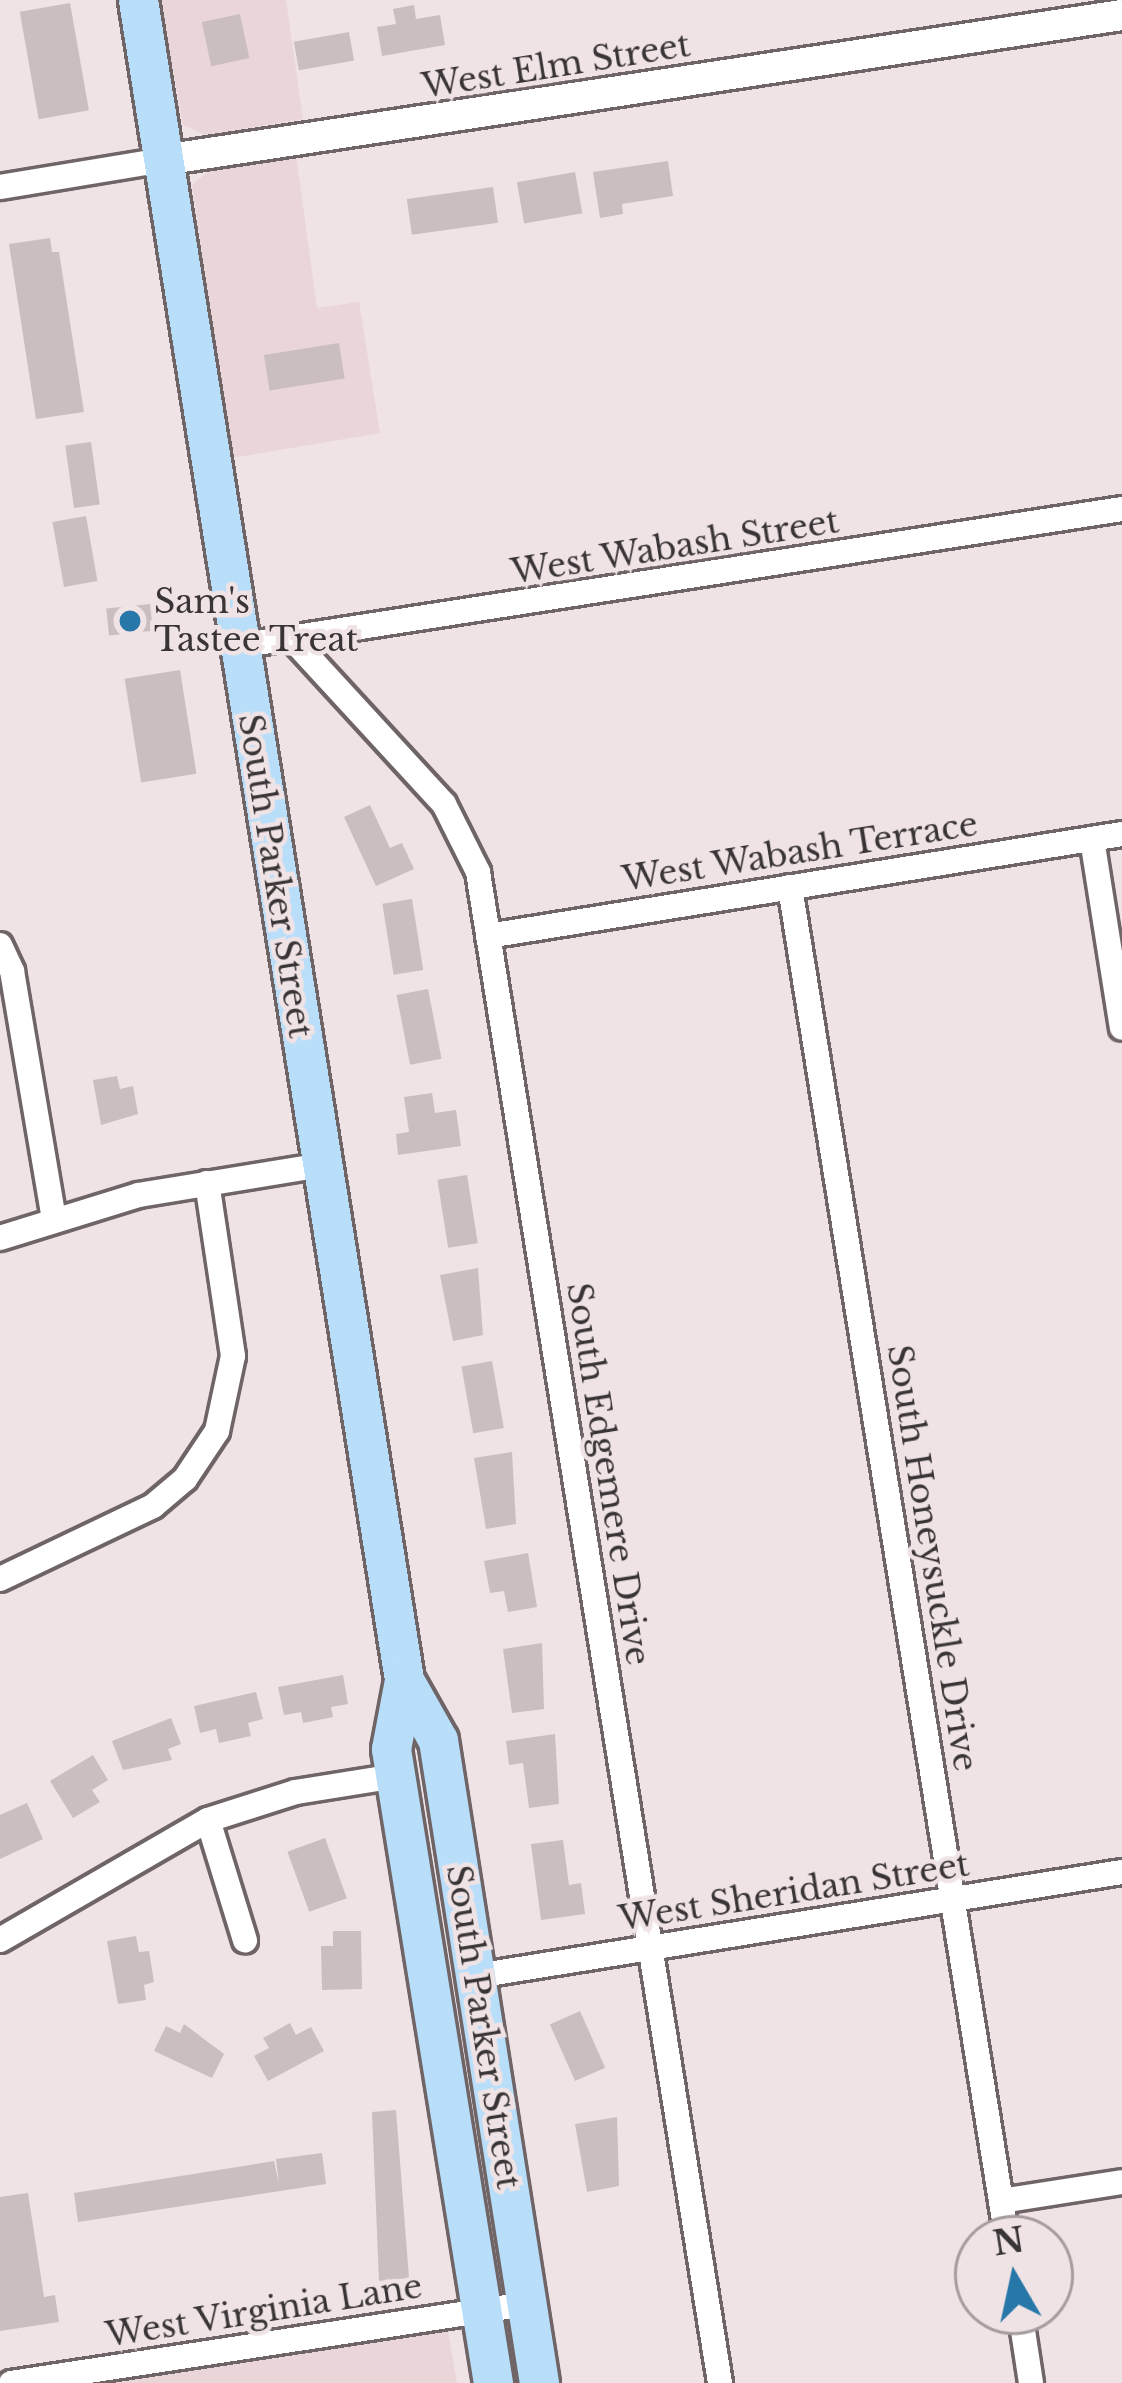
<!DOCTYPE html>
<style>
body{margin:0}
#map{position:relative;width:1122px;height:2383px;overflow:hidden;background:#efe3e5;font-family:"Libre Baskerville",serif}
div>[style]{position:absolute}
.built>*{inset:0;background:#ead5d9}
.building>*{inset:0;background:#cabec0;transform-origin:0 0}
.roads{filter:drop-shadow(3px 0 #6f6466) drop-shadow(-3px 0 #6f6466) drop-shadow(0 3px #6f6466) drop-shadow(0 -3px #6f6466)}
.minor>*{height:24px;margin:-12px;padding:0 12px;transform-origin:12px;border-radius:12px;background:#fff}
.tertiary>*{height:30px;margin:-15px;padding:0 15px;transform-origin:15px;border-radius:15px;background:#fff}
.trunk>*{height:39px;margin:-19.5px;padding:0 19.5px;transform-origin:19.5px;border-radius:19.5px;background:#b8defa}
.dots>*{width:33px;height:33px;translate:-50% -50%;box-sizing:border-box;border:6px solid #efe3e5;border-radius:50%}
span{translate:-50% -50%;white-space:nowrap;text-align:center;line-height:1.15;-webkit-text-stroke:9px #efe3e5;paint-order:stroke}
.street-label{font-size:33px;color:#393435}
.poi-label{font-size:33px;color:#393435}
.left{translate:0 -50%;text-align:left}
.north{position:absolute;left:954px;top:2215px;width:120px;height:120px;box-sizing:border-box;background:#efe3e5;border:3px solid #a69d9f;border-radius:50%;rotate:351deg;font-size:33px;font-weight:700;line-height:48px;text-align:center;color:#393435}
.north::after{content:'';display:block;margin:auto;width:42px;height:54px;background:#2777a9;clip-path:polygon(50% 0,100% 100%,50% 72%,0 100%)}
</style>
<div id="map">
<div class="built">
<i style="clip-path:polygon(160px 0,286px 0,303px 119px,206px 135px,183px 125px)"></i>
<i style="clip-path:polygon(296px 155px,317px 308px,359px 302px,380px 433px,232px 458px,192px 185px,212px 168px)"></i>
<i style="clip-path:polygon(448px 2331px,457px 2383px,104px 2383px)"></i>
</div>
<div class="building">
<i style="left:70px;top:3px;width:109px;height:51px;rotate:80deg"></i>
<i style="clip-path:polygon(414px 5px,416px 19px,440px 15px,445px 45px,382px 56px,377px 27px,396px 24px,393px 9px)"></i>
<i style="left:240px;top:14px;width:45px;height:39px;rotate:78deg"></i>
<i style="left:349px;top:32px;width:29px;height:56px;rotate:80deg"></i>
<i style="clip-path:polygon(668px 161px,673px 196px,622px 204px,623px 214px,600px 218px,593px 172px)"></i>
<i style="left:575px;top:172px;width:42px;height:59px;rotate:80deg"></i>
<i style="left:493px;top:187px;width:36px;height:87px;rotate:82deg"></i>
<i style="clip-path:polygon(50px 238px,52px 252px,59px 252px,84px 412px,36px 419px,9px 244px)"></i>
<i style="left:339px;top:343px;width:36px;height:76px;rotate:81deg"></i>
<i style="left:91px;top:442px;width:63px;height:26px;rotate:82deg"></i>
<i style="left:86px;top:516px;width:66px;height:34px;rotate:80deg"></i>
<i style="left:150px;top:604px;width:27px;height:44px;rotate:84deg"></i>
<i style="left:180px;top:670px;width:105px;height:56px;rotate:81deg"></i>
<i style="clip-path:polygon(370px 805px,390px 848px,402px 843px,414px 869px,376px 886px,344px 817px)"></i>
<i style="left:412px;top:899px;width:72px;height:30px;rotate:81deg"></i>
<i style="left:428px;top:989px;width:71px;height:32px;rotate:79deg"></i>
<i style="clip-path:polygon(117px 1076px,120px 1089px,133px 1086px,138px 1114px,101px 1125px,93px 1080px)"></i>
<i style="clip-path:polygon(432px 1093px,435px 1113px,456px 1110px,461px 1146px,398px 1155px,396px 1134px,409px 1132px,404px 1097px)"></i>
<i style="left:467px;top:1175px;width:69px;height:30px;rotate:81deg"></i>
<i style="clip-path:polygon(478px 1268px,483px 1335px,453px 1341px,440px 1275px)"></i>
<i style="left:492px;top:1361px;width:68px;height:31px;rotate:80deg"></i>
<i style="clip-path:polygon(512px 1452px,516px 1524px,486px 1529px,474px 1458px)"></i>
<i style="clip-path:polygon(528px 1553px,537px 1607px,508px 1612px,504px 1591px,490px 1593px,484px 1561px)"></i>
<i style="clip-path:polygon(542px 1643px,544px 1709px,512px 1713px,503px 1649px)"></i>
<i style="clip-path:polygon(343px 1675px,348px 1704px,331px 1707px,333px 1717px,303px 1723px,301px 1712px,284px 1715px,278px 1687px)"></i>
<i style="clip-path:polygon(256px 1692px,263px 1719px,248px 1723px,251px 1736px,219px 1743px,216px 1729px,200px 1733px,194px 1706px)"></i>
<i style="clip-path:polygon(171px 1718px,181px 1744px,168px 1749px,172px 1760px,123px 1770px,112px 1741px)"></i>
<i style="clip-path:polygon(555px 1734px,559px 1804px,529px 1808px,523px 1763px,509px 1765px,506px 1741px)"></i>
<i style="clip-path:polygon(93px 1755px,108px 1780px,92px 1790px,100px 1802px,73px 1818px,50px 1781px)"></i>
<i style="clip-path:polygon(27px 1803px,43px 1839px,0 1859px,0 1815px)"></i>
<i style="left:325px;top:1838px;width:64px;height:40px;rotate:70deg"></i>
<i style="clip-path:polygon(563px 1840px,569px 1885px,581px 1883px,585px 1914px,541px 1920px,531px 1844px)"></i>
<i style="clip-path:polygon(333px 1931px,361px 1931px,362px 1989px,322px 1990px,321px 1946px,333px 1946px)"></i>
<i style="clip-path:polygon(136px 1936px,139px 1952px,149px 1951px,154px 1982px,144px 1985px,146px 2000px,118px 2004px,107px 1941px)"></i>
<i style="left:580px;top:2011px;width:62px;height:33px;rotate:66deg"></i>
<i style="clip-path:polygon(290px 2023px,296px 2035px,311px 2027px,324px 2051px,268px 2081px,254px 2056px,269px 2048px,263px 2038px)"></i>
<i style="clip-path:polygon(184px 2024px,224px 2054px,212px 2078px,154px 2051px,166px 2026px,180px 2033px)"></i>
<i style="clip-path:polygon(396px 2110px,409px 2278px,379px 2281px,372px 2112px)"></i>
<i style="clip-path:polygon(617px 2117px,619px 2186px,587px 2192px,575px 2124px)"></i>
<i style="clip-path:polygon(322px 2153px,326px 2184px,78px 2222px,74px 2193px,274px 2161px,279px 2184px,276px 2159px)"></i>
<i style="clip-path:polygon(28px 2193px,44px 2297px,55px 2295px,59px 2322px,0 2331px,0 2197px)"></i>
</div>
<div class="roads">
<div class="minor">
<i style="left:0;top:187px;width:165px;rotate:-9.4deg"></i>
<i style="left:293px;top:640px;width:223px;rotate:47.4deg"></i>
<i style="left:444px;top:804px;width:76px;rotate:63.4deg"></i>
<i style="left:478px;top:872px;width:1530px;rotate:80.9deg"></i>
<i style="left:238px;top:646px;width:895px;rotate:-8.81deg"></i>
<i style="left:1092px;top:839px;width:191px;rotate:81deg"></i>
<i style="left:790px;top:887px;width:1369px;rotate:80.88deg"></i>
<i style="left:488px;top:936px;width:642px;rotate:-9.14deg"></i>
<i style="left:0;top:945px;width:29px;rotate:65deg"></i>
<i style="left:12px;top:971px;width:253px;rotate:80.4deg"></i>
<i style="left:0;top:1238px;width:145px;rotate:-17.2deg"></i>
<i style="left:139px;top:1195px;width:186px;rotate:-9.3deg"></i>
<i style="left:0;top:1579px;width:170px;rotate:-25.5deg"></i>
<i style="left:153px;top:1506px;width:42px;rotate:-40.2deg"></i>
<i style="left:185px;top:1479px;width:58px;rotate:-56.3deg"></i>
<i style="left:217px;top:1431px;width:77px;rotate:-78deg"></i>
<i style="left:233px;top:1356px;width:175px;rotate:-98.5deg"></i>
<i style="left:208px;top:1820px;width:126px;rotate:72.9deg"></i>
<i style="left:0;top:1940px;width:240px;rotate:-30deg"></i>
<i style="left:208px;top:1820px;width:92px;rotate:-17.7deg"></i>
<i style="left:296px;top:1792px;width:101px;rotate:-9.1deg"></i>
<i style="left:476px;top:1976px;width:654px;rotate:-9.15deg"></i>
<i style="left:1001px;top:2201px;width:122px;rotate:-8.9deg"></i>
<i style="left:1020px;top:2311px;width:73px;rotate:81.3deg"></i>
<i style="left:11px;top:2383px;width:521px;rotate:-8.72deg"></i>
</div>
<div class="tertiary">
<i style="left:163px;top:160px;width:970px;rotate:-8.6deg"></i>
</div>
<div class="trunk">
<i style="left:138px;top:0;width:1701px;rotate:81deg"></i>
<i style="left:404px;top:1680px;width:70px;rotate:100.7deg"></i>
<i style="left:391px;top:1749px;width:642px;rotate:80.86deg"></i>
<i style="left:404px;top:1680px;width:69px;rotate:60.5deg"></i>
<i style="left:438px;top:1740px;width:651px;rotate:81.07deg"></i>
</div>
</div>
<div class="dots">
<i style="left:130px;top:621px;background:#2777a9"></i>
</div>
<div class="street-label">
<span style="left:556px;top:66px;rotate:-9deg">West Elm Street</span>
<span style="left:675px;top:547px;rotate:-9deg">West Wabash Street</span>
<span style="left:800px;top:852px;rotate:-9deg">West Wabash Terrace</span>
<span style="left:275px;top:876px;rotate:81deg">South Parker Street</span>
<span style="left:608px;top:1474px;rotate:81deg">South Edgemere Drive</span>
<span style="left:932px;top:1558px;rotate:81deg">South Honeysuckle Drive</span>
<span style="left:794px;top:1892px;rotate:-9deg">West Sheridan Street</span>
<span style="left:483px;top:2027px;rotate:81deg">South Parker Street</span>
<span style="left:264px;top:2311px;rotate:-9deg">West Virginia Lane</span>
</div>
<div class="poi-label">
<span class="left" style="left:154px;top:621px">Sam's<br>Tastee Treat</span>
</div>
<div class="north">N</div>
</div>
